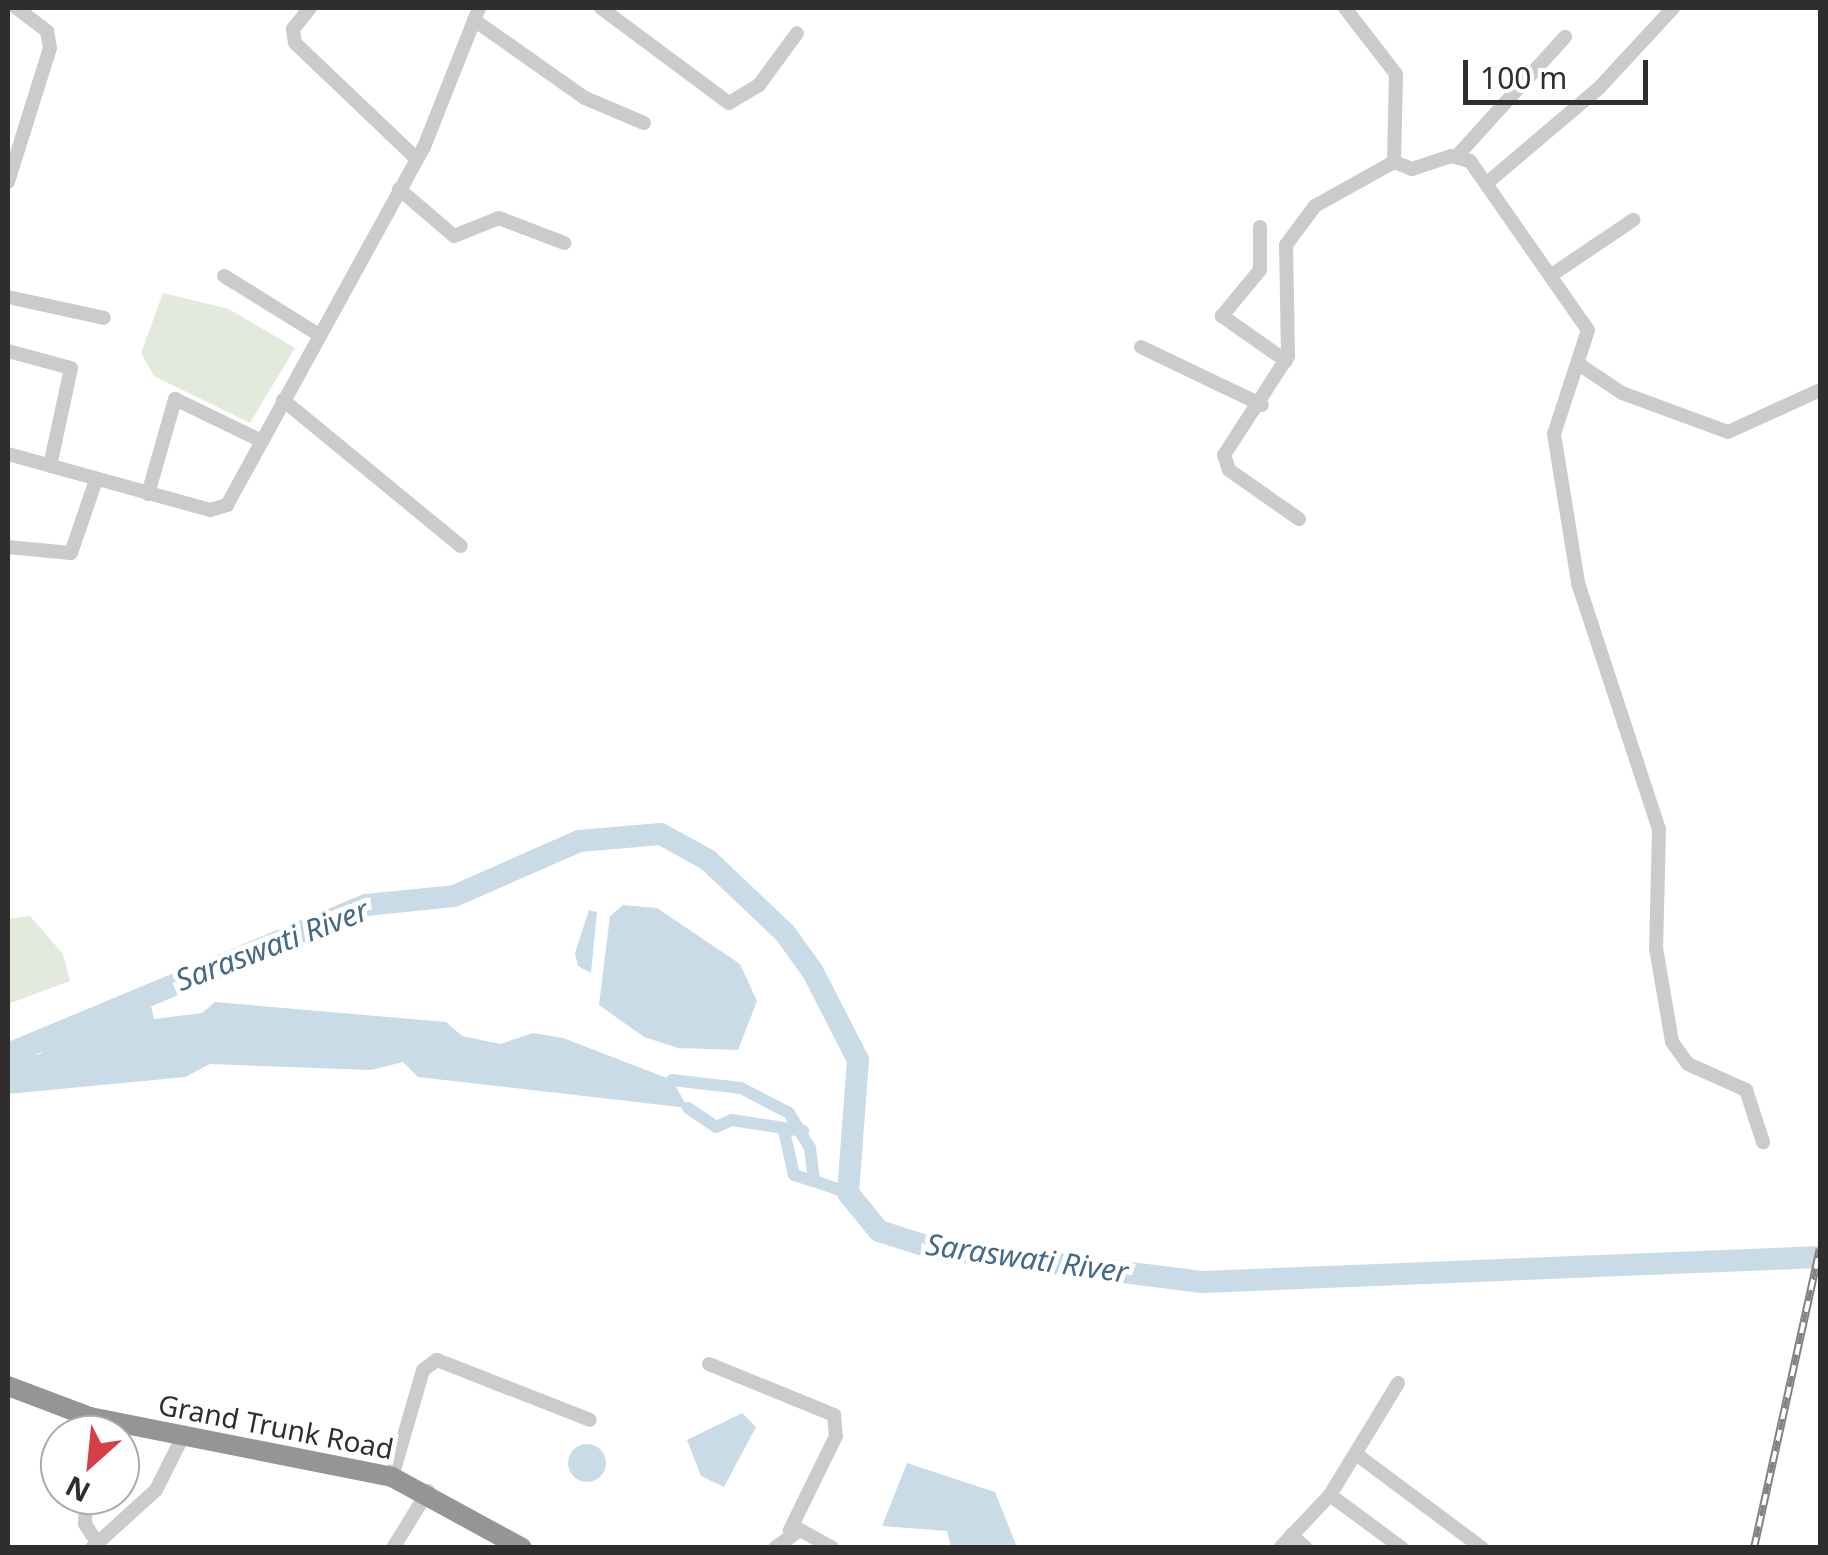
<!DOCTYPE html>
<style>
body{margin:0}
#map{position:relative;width:1828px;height:1555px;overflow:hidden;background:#fff;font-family:"Noto Sans",sans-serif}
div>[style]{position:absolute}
.green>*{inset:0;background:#e3eadc}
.water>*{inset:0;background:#cadbe8}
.round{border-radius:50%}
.canal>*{height:12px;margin:-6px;padding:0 6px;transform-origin:6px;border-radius:6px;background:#cadbe8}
.river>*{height:22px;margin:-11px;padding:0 11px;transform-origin:11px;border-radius:11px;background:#cadbe8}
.minor>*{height:14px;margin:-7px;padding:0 7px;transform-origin:7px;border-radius:7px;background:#cbcbcb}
.highway>*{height:20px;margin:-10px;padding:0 10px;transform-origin:10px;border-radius:10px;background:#959595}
.rail>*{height:8px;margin-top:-4px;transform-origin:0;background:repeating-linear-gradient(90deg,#fff 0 11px,#838383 0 22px);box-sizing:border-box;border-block:2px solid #838383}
span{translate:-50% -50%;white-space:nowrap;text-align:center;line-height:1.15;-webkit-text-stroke:10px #fff;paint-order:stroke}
.street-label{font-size:28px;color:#2e2e2e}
.water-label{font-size:30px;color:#436a88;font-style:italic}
.frame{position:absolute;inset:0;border:10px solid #2e2e2e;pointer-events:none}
.north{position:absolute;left:40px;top:1415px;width:100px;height:100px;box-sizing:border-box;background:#fff;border:2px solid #ababab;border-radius:50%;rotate:207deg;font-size:28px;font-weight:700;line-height:40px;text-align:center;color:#2e2e2e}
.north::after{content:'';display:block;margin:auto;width:35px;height:45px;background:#d53f43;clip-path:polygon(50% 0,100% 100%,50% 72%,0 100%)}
.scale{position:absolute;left:1463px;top:60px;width:185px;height:45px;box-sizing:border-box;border:5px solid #2e2e2e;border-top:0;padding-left:12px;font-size:30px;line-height:35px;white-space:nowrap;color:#2e2e2e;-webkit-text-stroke:8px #fff;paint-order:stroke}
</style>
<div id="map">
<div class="green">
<i style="clip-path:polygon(163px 293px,229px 309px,295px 348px,250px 423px,154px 376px,141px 353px)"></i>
<i style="clip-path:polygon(30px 916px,63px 954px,70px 981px,8px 1004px,8px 919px)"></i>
</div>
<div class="water">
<i style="clip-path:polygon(623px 905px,657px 908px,740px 964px,757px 1001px,738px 1050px,678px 1048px,644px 1037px,599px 1005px,610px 916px)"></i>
<i style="clip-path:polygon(589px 910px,597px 912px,591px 973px,578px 966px,575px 953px)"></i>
<i style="clip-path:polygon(148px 993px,154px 1019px,202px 1013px,215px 1002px,446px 1022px,462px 1036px,500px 1044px,533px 1033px,563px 1038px,672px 1080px,688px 1108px,418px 1077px,403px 1062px,371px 1070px,210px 1064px,185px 1077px,8px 1094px,8px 1057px,40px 1054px,75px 1024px)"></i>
<i style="clip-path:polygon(742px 1413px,756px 1427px,724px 1487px,701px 1476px,687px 1440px)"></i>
<i class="round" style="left:568px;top:1444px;width:38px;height:38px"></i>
<i style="clip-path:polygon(907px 1463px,995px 1492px,1017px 1547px,951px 1547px,947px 1531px,882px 1526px)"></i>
</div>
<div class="canal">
<i style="left:672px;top:1080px;width:69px;rotate:6.6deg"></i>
<i style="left:741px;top:1088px;width:54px;rotate:27.5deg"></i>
<i style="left:789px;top:1113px;width:41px;rotate:59deg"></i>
<i style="left:810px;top:1148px;width:33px;rotate:83deg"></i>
<i style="left:814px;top:1181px;width:36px;rotate:19deg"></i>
<i style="left:688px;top:1108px;width:34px;rotate:34deg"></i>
<i style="left:716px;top:1127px;width:17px;rotate:-24deg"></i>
<i style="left:732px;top:1120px;width:72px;rotate:8.8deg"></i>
<i style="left:784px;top:1131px;width:45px;rotate:77.2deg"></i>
<i style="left:794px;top:1175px;width:21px;rotate:17deg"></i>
</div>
<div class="river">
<i style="left:8px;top:1054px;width:388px;rotate:-22.6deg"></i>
<i style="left:366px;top:905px;width:88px;rotate:-5.8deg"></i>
<i style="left:454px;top:896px;width:137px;rotate:-23.7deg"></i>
<i style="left:579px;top:841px;width:82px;rotate:-4.9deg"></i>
<i style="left:661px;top:834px;width:54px;rotate:29deg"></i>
<i style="left:708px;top:860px;width:106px;rotate:43.5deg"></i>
<i style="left:785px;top:933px;width:48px;rotate:54.3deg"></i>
<i style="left:813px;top:972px;width:99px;rotate:62.9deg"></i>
<i style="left:858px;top:1060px;width:133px;rotate:94.3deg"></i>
<i style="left:848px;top:1193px;width:49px;rotate:50.8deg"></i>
<i style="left:879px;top:1231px;width:57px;rotate:17.5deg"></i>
<i style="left:933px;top:1248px;width:273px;rotate:7.2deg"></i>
<i style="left:1204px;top:1282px;width:617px;rotate:-2.32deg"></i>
</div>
<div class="minor">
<i style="left:310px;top:8px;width:27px;rotate:129deg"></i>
<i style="left:293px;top:29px;width:14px;rotate:82deg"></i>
<i style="left:295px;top:43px;width:168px;rotate:43.6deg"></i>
<i style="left:601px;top:8px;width:159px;rotate:36.6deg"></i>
<i style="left:729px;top:103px;width:35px;rotate:-31deg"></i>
<i style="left:759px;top:85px;width:64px;rotate:-53.8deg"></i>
<i style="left:1345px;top:8px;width:83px;rotate:52.3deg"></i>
<i style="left:1396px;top:74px;width:88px;rotate:91.3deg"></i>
<i style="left:1394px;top:162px;width:19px;rotate:21deg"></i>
<i style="left:1412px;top:169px;width:41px;rotate:-18.4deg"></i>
<i style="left:1451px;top:156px;width:20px;rotate:15deg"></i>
<i style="left:1470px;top:161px;width:206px;rotate:55.1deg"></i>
<i style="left:1588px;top:330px;width:109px;rotate:108.1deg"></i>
<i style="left:1554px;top:434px;width:151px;rotate:80.8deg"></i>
<i style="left:1578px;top:583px;width:259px;rotate:71.8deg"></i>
<i style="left:1659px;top:829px;width:119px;rotate:91.4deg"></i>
<i style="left:1656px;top:948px;width:95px;rotate:80.3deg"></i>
<i style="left:1672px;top:1042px;width:27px;rotate:54deg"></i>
<i style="left:1688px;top:1064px;width:64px;rotate:24.1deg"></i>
<i style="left:1746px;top:1090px;width:55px;rotate:71.9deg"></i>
<i style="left:474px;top:20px;width:136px;rotate:35.1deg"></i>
<i style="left:585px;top:98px;width:64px;rotate:23deg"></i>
<i style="left:1457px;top:156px;width:161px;rotate:-47.8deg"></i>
<i style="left:8px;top:182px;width:140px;rotate:-72.6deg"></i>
<i style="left:50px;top:48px;width:17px;rotate:-100deg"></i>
<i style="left:47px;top:31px;width:39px;rotate:-143deg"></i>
<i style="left:1487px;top:183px;width:147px;rotate:-40.3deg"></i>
<i style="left:1599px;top:88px;width:109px;rotate:-47.2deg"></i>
<i style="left:399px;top:189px;width:72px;rotate:40.5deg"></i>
<i style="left:454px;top:236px;width:48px;rotate:-21.8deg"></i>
<i style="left:499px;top:218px;width:70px;rotate:21deg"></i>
<i style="left:1260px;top:227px;width:43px;rotate:90deg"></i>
<i style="left:1260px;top:270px;width:60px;rotate:129.6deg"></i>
<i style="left:1222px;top:316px;width:78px;rotate:35.1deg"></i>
<i style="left:1553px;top:274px;width:97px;rotate:-34deg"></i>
<i style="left:224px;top:276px;width:108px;rotate:31.8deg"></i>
<i style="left:8px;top:297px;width:98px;rotate:12.3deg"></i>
<i style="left:1141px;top:347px;width:134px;rotate:25.6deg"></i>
<i style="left:8px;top:351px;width:65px;rotate:15.1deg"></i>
<i style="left:71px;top:368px;width:100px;rotate:102.1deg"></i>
<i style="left:1580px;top:365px;width:50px;rotate:33.7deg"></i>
<i style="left:1622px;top:393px;width:113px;rotate:20.2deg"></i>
<i style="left:1728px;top:432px;width:101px;rotate:-24.5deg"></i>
<i style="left:283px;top:400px;width:230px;rotate:39.4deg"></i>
<i style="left:8px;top:454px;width:210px;rotate:15.5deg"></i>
<i style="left:210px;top:510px;width:18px;rotate:-16deg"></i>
<i style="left:227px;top:505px;width:409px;rotate:-61.2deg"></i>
<i style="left:424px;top:147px;width:149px;rotate:-68.4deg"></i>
<i style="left:148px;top:494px;width:99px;rotate:-74.1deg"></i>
<i style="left:175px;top:399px;width:97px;rotate:25.8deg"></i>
<i style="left:1299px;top:519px;width:85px;rotate:-145deg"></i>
<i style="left:1229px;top:470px;width:16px;rotate:-108deg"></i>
<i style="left:1224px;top:455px;width:118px;rotate:-57.1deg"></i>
<i style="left:1288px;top:356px;width:111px;rotate:-91deg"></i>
<i style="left:1286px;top:245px;width:49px;rotate:-53.4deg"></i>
<i style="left:1315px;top:206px;width:90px;rotate:-29.1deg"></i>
<i style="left:8px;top:547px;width:63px;rotate:5.4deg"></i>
<i style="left:71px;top:553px;width:77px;rotate:-71.1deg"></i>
<i style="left:709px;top:1364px;width:135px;rotate:22.2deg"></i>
<i style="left:834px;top:1415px;width:21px;rotate:85deg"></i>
<i style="left:836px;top:1436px;width:105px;rotate:116.1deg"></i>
<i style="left:89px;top:1435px;width:18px;rotate:-87deg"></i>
<i style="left:1356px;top:1454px;width:157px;rotate:36.7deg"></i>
<i style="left:392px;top:1477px;width:111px;rotate:-73.8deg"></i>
<i style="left:423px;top:1370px;width:17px;rotate:-36deg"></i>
<i style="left:437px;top:1360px;width:164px;rotate:21.4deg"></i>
<i style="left:86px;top:1495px;width:29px;rotate:92deg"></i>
<i style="left:85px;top:1524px;width:20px;rotate:57deg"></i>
<i style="left:1330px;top:1495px;width:131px;rotate:-58.7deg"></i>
<i style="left:1291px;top:1535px;width:20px;rotate:41deg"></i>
<i style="left:92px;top:1548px;width:86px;rotate:-42.2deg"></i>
<i style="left:156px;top:1490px;width:60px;rotate:-63.4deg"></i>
<i style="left:393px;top:1548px;width:67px;rotate:-58.4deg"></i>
<i style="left:775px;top:1548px;width:31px;rotate:-36deg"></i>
<i style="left:800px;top:1530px;width:37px;rotate:29deg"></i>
<i style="left:1280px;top:1548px;width:73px;rotate:-46.7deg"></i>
<i style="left:1330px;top:1495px;width:89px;rotate:36.4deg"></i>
</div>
<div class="highway">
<i style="left:8px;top:1386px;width:88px;rotate:20.7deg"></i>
<i style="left:90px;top:1417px;width:308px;rotate:11.2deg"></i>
<i style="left:392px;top:1477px;width:148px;rotate:28.6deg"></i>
</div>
<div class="rail">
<i style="left:1754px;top:1548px;width:306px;rotate:-77.6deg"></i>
</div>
<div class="street-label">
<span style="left:276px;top:1426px;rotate:11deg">Grand Trunk Road</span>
</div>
<div class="water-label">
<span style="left:272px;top:945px;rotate:-21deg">Saraswati River</span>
<span style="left:1027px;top:1258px;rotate:8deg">Saraswati River</span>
</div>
<div class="frame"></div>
<div class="north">N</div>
<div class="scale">100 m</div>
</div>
